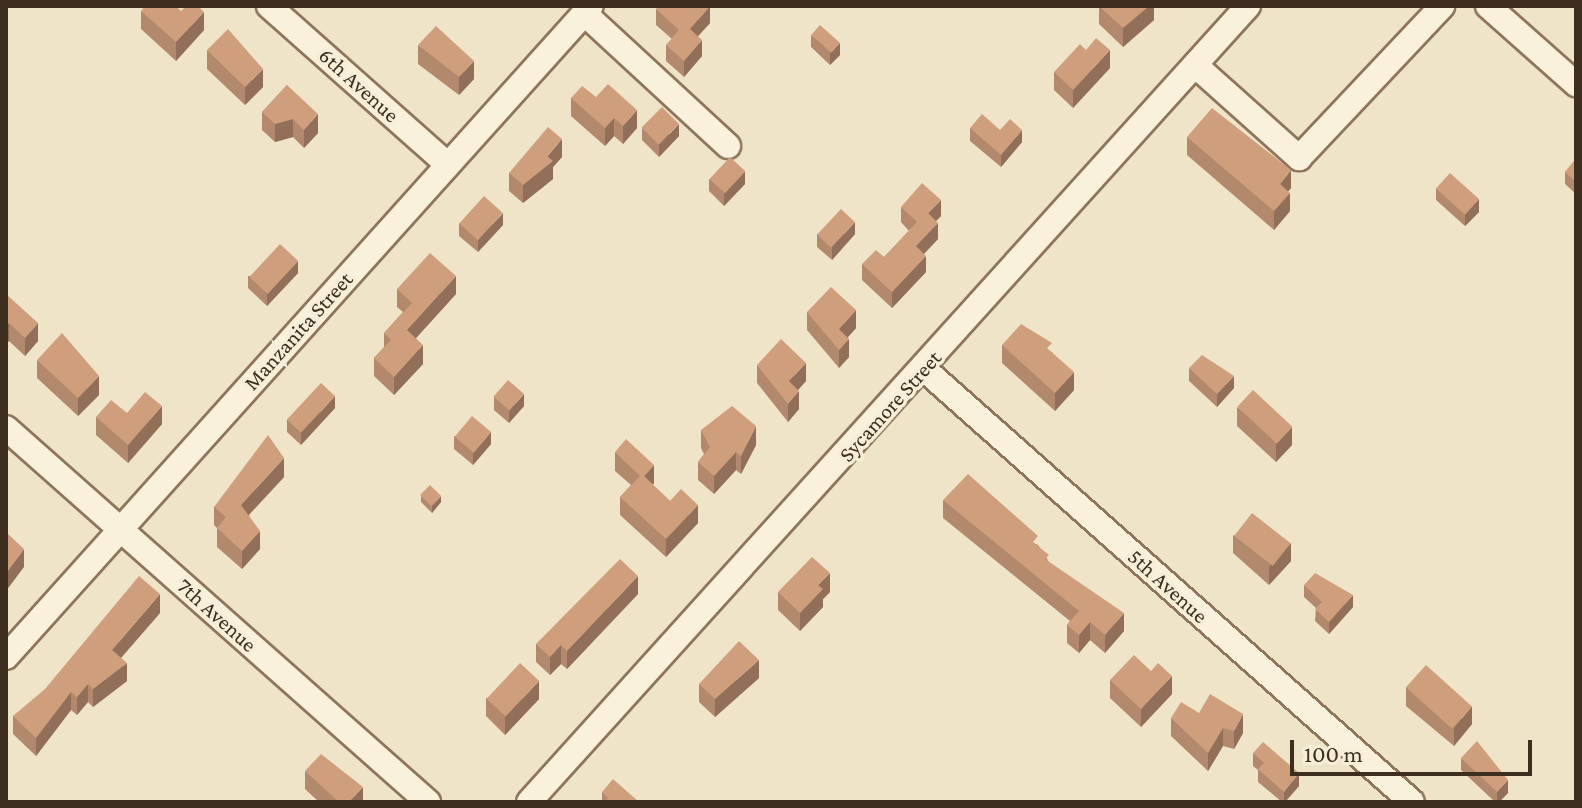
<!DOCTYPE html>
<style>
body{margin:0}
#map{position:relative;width:1582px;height:808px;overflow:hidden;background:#f0e4c8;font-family:"Crimson Pro",serif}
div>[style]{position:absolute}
.roads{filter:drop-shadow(2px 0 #8d765c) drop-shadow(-2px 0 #8d765c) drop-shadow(0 2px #8d765c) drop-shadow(0 -2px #8d765c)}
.minor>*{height:24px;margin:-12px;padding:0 12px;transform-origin:12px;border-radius:12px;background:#faf1dc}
.wall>*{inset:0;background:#b2896c}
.shaded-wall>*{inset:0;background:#916f58}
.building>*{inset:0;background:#cf9f7d;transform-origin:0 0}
span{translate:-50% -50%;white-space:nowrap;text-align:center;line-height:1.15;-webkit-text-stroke:7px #f7eed8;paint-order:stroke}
.street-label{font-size:22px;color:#3d2e20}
.frame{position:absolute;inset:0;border:8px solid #3d2e20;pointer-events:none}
.scale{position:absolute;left:1290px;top:740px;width:242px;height:36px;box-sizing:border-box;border:4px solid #3d2e20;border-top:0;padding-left:10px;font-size:24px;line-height:28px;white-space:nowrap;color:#3d2e20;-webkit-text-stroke:6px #f7eed8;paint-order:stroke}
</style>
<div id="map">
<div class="roads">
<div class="minor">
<i style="left:269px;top:6px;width:239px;rotate:41.6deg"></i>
<i style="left:1488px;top:6px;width:118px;rotate:41.6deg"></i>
<i style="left:584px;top:13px;width:196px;rotate:42.7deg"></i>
<i style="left:1195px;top:65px;width:140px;rotate:41.8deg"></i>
<i style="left:1299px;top:158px;width:209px;rotate:-46.7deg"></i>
<i style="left:924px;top:369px;width:652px;rotate:41.58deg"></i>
<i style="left:6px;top:428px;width:564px;rotate:41.55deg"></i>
<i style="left:6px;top:657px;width:875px;rotate:-48.06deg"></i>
<i style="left:529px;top:802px;width:1073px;rotate:-47.91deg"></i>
</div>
</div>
<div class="wall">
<i style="clip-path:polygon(1099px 6px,1154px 6px,1154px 20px,1123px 47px,1099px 24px)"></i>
<i style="clip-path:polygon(656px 9px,710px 23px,698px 36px,702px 56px,684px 77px,666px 61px,666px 45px,672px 39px,656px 25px)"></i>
<i style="clip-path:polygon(141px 11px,204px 30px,176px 61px,141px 29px)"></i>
<i style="clip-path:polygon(811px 35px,840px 55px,830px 65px,811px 47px)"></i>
<i style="clip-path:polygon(418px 45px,474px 79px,459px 95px,418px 64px)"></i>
<i style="clip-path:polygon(207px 50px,263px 87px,245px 105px,207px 69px)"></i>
<i style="clip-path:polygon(1110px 68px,1073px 108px,1054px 90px,1054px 72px)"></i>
<i style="clip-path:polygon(287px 85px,318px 133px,304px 148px,293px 137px,275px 142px,262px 130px,262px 112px)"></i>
<i style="clip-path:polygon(596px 97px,637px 128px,623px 144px,614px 136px,605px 146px,571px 116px,571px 98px)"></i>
<i style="clip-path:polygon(642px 128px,679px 136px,659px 157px,642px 140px)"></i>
<i style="clip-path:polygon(970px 128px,1000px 130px,1022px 142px,1001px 167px,970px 141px)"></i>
<i style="clip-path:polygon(1187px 137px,1291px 188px,1288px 191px,1290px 211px,1274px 230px,1187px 155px)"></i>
<i style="clip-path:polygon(562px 157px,553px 167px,553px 179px,523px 203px,509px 191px,509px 173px)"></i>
<i style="clip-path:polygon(1576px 159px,1576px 194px,1565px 184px,1565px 172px)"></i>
<i style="clip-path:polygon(709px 179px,745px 184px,724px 206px,709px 191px)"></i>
<i style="clip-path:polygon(1436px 188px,1479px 212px,1465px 226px,1436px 200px)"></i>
<i style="clip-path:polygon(901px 207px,941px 216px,936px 221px,938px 239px,924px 254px,926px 272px,892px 308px,862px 280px,862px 264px,884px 257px,909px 231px,901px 222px)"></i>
<i style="clip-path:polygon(459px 223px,503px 225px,478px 252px,459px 236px)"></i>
<i style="clip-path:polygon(817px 234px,855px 234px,832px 260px,817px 247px)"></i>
<i style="clip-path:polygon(298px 273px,267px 306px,248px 288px,248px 276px)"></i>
<i style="clip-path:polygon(397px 289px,456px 294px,416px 338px,423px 364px,394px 395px,374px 376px,374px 358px,384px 347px,384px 333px,403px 312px,397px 307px)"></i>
<i style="clip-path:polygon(6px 294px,38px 341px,25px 356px,9px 341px,6px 344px)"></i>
<i style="clip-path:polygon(807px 312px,856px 328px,848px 337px,849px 357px,839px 368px,807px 330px)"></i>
<i style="clip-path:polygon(1002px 345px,1052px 352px,1074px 390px,1055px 411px,1002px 363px)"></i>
<i style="clip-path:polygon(37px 360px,99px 395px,78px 416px,37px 378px)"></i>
<i style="clip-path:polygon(757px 365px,806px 381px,798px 390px,799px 409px,788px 422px,757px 383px)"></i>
<i style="clip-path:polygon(1189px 368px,1234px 388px,1217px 407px,1189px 381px)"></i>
<i style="clip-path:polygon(494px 397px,524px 406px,509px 423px,494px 410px)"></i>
<i style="clip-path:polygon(1237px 407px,1292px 445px,1276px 462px,1237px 426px)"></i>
<i style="clip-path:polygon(335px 408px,301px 445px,287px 432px,287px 420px)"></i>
<i style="clip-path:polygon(127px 413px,162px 424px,128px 463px,96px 435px,96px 417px)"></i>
<i style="clip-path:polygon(701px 430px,756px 445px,741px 474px,736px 470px,714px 494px,698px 480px,698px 462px,704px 454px,701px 448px)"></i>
<i style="clip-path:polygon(454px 436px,491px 444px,473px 465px,454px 449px)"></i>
<i style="clip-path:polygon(615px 452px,654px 483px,653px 485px,670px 501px,698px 523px,666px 557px,620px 515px,620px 497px,631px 485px,615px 471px)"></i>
<i style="clip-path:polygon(284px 477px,249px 515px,260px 549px,242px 569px,217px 547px,217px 528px,214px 525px,214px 507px)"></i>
<i style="clip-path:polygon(421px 496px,441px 502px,432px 513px,421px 502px)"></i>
<i style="clip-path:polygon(943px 500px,1038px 545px,1049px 562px,1124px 631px,1105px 653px,1090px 640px,1079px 653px,1067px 643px,1067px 625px,1070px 621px,943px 518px)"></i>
<i style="clip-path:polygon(1233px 535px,1291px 561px,1269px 585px,1233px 553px)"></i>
<i style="clip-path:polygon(1304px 585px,1353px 607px,1329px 634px,1315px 621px,1316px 608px,1304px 597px)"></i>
<i style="clip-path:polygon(778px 592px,830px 592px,823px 599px,823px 607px,800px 631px,778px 610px)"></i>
<i style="clip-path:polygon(638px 594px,567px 669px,561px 664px,550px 675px,536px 662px,536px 644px)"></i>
<i style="clip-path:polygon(160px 613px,121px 658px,127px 681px,93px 707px,88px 702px,77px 715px,71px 710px,36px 756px,13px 734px,13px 716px)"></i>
<i style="clip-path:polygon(1151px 671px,1172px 694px,1141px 727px,1110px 698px,1110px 680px)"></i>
<i style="clip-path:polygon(759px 678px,715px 717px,699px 702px,699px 684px)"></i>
<i style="clip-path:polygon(1406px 687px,1472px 724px,1454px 746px,1406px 706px)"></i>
<i style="clip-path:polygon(486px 698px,539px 699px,505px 735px,486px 716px)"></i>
<i style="clip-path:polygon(1199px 713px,1243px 733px,1234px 749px,1223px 746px,1208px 771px,1171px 736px,1171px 718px)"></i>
<i style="clip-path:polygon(1253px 753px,1299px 786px,1285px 802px,1282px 802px,1258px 782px,1258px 770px,1253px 766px)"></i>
<i style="clip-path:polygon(1461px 758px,1508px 793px,1499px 802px,1495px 802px,1461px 770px)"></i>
<i style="clip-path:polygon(305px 771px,363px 802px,319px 802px,305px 789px)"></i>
<i style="clip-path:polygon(602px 792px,639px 802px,602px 802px)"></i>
</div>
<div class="shaded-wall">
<i style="clip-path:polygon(710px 6px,710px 23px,690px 45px,690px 29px)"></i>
<i style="clip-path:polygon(1149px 6px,1154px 6px,1154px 20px,1123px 47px,1123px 28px)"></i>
<i style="clip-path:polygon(204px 12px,204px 30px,176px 61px,176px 42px)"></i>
<i style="clip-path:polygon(702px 40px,702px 56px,684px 77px,684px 61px)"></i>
<i style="clip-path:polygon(840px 43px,840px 55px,830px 65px,830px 53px)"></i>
<i style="clip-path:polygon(1110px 50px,1110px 68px,1073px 108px,1073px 90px)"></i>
<i style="clip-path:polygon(474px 61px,474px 79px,459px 95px,459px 77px)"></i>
<i style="clip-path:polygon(263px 69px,263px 87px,245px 105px,245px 87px)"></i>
<i style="clip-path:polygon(637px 110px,637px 128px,623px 144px,623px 126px)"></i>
<i style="clip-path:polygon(318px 114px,318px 133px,304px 148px,304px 130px)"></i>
<i style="clip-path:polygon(614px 118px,614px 136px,605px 146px,605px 128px)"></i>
<i style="clip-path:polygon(293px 119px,293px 137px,275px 142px,275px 124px)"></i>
<i style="clip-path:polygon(679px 124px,679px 136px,659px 157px,659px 145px)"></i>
<i style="clip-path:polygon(1022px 130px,1022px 142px,1001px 167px,1001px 155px)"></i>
<i style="clip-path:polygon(562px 139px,562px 157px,553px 167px,553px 179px,523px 203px,523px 185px)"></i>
<i style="clip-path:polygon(1291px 170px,1291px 188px,1280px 202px,1280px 184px)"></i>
<i style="clip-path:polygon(745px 171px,745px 184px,724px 206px,724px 194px)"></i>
<i style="clip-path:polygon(1290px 193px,1290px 211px,1274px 230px,1274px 211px)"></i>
<i style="clip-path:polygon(1479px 199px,1479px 212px,1465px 226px,1465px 214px)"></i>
<i style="clip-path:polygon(941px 200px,941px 216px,928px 229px,928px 213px)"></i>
<i style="clip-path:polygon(503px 213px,503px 225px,478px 252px,478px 240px)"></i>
<i style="clip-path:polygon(855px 222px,855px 234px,832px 260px,832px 247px)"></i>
<i style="clip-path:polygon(938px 223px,938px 239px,916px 262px,916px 246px)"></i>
<i style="clip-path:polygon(926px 256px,926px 272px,892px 308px,892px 292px)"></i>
<i style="clip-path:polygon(298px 261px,298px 273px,267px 306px,267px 293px)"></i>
<i style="clip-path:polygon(456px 276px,456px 294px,407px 348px,407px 330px)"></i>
<i style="clip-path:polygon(856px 310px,856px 328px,839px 347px,839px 329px)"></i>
<i style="clip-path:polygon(9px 323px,9px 341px,6px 344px,6px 326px)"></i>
<i style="clip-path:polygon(38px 323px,38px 341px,25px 356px,25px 338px)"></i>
<i style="clip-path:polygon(849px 339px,849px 357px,839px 368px,839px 350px)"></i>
<i style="clip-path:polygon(423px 345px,423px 364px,394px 395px,394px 377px)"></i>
<i style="clip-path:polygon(806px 363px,806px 381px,789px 400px,789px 381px)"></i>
<i style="clip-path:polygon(1074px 372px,1074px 390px,1055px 411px,1055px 393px)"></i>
<i style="clip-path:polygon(99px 376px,99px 395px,78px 416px,78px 398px)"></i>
<i style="clip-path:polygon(1234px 376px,1234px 388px,1217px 407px,1217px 394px)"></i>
<i style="clip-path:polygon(799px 391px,799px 409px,788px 422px,788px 404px)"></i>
<i style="clip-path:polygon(524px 394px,524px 406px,509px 423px,509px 411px)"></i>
<i style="clip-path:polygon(335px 396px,335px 408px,301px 445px,301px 433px)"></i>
<i style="clip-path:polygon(162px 406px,162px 424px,128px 463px,128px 445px)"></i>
<i style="clip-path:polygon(756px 426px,756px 445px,741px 474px,741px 456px)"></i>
<i style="clip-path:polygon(1292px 427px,1292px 445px,1276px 462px,1276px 444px)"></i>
<i style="clip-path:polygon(491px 432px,491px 444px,473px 465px,473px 453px)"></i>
<i style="clip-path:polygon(736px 452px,736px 470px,714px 494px,714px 476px)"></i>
<i style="clip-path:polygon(284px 458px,284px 477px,241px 523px,241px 505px)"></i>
<i style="clip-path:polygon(654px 465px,654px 483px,644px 494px,644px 476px)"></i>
<i style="clip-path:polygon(441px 496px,441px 502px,432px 513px,432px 506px)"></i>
<i style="clip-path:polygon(698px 505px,698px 523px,666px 557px,666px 539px)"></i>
<i style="clip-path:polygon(260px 531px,260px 549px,242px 569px,242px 551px)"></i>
<i style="clip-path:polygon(1291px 543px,1291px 561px,1269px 585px,1269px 567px)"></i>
<i style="clip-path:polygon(24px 549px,24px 567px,6px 591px,6px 573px)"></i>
<i style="clip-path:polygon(830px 573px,830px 592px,823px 599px,823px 607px,800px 631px,800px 613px,818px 585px)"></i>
<i style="clip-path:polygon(638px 576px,638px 594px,567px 669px,567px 651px)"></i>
<i style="clip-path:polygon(160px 594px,160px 613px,112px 668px,112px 650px)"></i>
<i style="clip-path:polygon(1353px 595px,1353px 607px,1329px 634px,1329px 622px)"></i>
<i style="clip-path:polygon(1124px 613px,1124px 631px,1105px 653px,1105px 635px)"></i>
<i style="clip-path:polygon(1090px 622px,1090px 640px,1079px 653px,1079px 635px)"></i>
<i style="clip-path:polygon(561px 645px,561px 664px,550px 675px,550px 657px)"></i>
<i style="clip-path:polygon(759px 660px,759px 678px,715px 717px,715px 699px)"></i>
<i style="clip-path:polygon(127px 663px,127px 681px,93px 707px,93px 689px)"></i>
<i style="clip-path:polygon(1172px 676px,1172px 694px,1141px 727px,1141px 709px)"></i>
<i style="clip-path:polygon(539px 681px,539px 699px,505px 735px,505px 717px)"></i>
<i style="clip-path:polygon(88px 684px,88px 702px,77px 715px,77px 697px)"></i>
<i style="clip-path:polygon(71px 692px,71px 710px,36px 756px,36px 738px)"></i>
<i style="clip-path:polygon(1472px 706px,1472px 724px,1454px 746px,1454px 728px)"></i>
<i style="clip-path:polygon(1243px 714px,1243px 733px,1234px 749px,1234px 731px)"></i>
<i style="clip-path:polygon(1223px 728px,1223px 746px,1208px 771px,1208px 753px)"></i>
<i style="clip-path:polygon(1299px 773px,1299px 786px,1285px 802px,1284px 802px,1284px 792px)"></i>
<i style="clip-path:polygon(1508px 780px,1508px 793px,1499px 802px,1497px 802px,1497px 792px)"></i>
<i style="clip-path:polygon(363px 787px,363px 802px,349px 802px)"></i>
</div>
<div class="building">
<i style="clip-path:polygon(145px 6px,176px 6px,181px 11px,186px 6px,198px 6px,204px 12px,176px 42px,141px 11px)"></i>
<i style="clip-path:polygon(658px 6px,710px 6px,690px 29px,702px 40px,684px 61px,666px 45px,679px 30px,656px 9px)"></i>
<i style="clip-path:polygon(1099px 6px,1149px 6px,1123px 28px)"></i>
<i style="left:820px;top:25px;width:27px;height:13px;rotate:42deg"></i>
<i style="clip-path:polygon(436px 26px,474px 61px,459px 77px,418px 45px)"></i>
<i style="clip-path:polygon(228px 29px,263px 69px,245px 87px,207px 50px)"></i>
<i style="clip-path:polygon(1096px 38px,1110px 50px,1073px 90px,1054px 72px,1080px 44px,1086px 50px)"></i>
<i style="clip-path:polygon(608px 84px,637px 110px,623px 126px,614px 118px,605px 128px,571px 98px,582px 86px,596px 97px)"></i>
<i style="clip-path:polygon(287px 85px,318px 114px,304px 130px,293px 119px,275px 124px,262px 112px)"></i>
<i style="left:662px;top:107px;width:24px;height:29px;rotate:45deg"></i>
<i style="clip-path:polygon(1212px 108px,1291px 170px,1280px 184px,1290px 193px,1274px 211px,1187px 137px)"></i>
<i style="clip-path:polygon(982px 114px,1000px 130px,1010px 119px,1022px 130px,1001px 155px,970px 128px)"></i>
<i style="clip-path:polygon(548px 127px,562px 139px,547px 156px,553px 161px,523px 185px,509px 173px)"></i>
<i style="left:730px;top:157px;width:21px;height:30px;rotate:43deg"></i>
<i style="clip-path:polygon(1576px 159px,1576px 182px,1565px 172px)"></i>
<i style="left:1450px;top:173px;width:39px;height:21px;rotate:42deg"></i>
<i style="clip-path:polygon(922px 183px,941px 200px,928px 213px,938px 223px,916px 246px,926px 256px,892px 292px,862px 264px,876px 250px,884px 257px,917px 222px,901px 207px)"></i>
<i style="left:484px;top:196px;width:25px;height:37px;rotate:42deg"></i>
<i style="left:841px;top:209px;width:19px;height:35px;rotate:43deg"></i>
<i style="left:280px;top:244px;width:25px;height:45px;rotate:43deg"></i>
<i style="clip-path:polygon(430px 253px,456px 276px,407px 330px,423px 345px,394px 377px,374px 358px,391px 340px,384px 333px,412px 303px,397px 289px)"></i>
<i style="clip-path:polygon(831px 287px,856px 310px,839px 329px,849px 339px,839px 350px,807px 312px)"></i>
<i style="clip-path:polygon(6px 294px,38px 323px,25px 338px,9px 323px,6px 326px)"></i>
<i style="clip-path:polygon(1021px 324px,1052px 343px,1047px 348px,1074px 372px,1055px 393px,1002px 345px)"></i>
<i style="clip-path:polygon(62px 333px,99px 376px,78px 398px,37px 360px)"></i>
<i style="clip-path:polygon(781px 339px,806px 363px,789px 381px,799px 391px,788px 404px,757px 365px)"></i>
<i style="clip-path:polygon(1202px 355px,1234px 376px,1217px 394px,1189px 368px)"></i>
<i style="left:508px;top:380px;width:21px;height:22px;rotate:41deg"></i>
<i style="left:321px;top:383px;width:19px;height:50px;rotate:43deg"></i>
<i style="left:1253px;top:390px;width:54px;height:23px;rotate:43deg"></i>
<i style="clip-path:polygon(145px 392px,162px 406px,128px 445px,96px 417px,111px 400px,127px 413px)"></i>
<i style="clip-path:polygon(732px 406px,756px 426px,741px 456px,736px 452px,714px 476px,698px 462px,710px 447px,701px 430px)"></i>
<i style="left:472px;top:416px;width:25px;height:27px;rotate:40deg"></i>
<i style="clip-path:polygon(268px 435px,284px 458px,241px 505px,260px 531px,242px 551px,217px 528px,226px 517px,214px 507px)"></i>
<i style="clip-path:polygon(626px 439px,654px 465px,644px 476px,670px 501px,681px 489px,698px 505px,666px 539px,620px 497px,640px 476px,615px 452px)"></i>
<i style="clip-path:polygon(968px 474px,1038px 536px,1033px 542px,1049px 555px,1045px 559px,1124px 613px,1105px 635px,1090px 622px,1079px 635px,1067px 625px,1079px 611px,943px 500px)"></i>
<i style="left:430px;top:485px;width:16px;height:14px;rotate:45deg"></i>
<i style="left:1252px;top:513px;width:49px;height:29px;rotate:38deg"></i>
<i style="clip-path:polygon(6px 532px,24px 549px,6px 573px)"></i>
<i style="clip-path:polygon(812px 557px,830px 573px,818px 585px,823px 589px,800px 613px,778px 592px)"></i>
<i style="clip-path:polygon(620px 559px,638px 576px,567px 651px,561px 645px,550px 657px,536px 644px)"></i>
<i style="clip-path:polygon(1315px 573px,1353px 595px,1329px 622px,1315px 609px,1322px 602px,1304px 585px)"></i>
<i style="clip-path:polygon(139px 576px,160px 594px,112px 650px,127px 663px,93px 689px,88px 684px,77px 697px,71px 692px,36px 738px,13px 716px,45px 689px)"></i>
<i style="clip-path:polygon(739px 641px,759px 660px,715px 699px,699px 684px)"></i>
<i style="clip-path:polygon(1134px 655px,1151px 671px,1158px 663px,1172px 676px,1141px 709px,1110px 680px)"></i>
<i style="left:520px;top:663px;width:26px;height:49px;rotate:43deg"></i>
<i style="left:1426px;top:665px;width:62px;height:30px;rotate:42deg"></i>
<i style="clip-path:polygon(1210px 694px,1243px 714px,1234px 731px,1223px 728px,1208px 753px,1171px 718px,1181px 702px,1199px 713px)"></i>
<i style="clip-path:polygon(1477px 741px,1508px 780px,1497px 792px,1461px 758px)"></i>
<i style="clip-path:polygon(1263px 742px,1299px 773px,1284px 792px,1258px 769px,1264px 763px,1253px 753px)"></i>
<i style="clip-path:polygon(321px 754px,363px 787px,349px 802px,339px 802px,305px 771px)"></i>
<i style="clip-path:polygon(613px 779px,639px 802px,605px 802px,608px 798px,602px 792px)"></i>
</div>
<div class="street-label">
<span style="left:359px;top:85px;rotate:42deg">6th Avenue</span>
<span style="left:298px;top:331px;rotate:-48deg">Manzanita Street</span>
<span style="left:890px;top:406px;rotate:-48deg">Sycamore Street</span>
<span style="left:1168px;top:586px;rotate:42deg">5th Avenue</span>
<span style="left:217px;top:615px;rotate:42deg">7th Avenue</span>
</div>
<div class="frame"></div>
<div class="scale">100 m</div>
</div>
